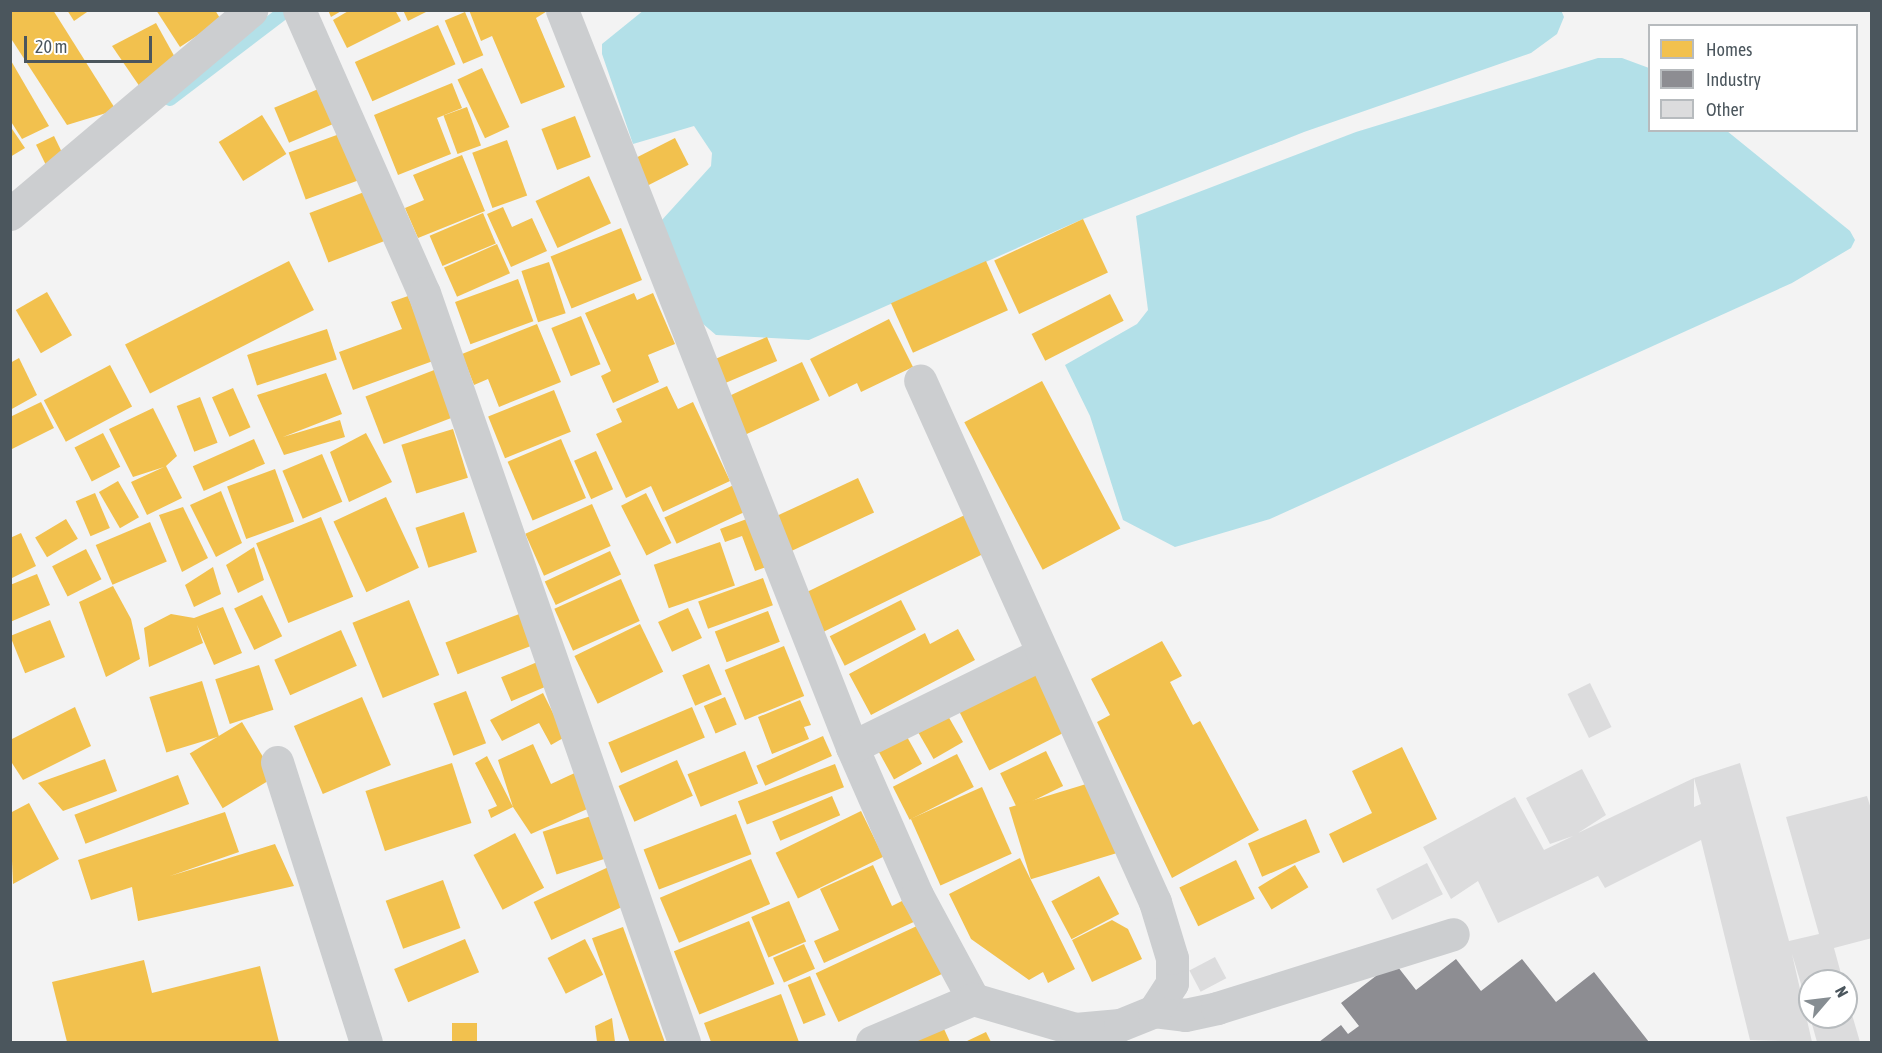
<!DOCTYPE html>
<style>
body{margin:0}
#map{position:relative;width:1882px;height:1053px;overflow:hidden;background:#f3f3f3;font-family:"Asap Condensed",sans-serif}
div>[style]{position:absolute}
.water>*{inset:0;background:#b3e0e8}
.homes>*{inset:0;background:#f2c14e;transform-origin:0 0}
.industry>*{inset:0;background:#8d8d92}
.stream>*{height:14px;margin:-7px;padding:0 7px;transform-origin:7px;border-radius:7px;background:#b3e0e8}
.building>*{inset:0;background:#dcdcdd;transform-origin:0 0}
.minor>*{height:33px;margin:-16.5px;padding:0 16.5px;transform-origin:16.5px;border-radius:16.5px;background:#ccced0}
span{translate:-50% -50%;white-space:nowrap;text-align:center;line-height:1.15;-webkit-text-stroke:6px #fff;paint-order:stroke}
.frame{position:absolute;inset:0;border:12px solid #4b565d;pointer-events:none}
.legend{position:absolute;left:1648px;top:24px;width:210px;height:108px;box-sizing:border-box;background:#fff;border:2px solid #b7bbbe;margin:0;padding:8px 10px;list-style:none;font-size:18px;color:#4b565d}
.legend li{display:flex;align-items:center;gap:12px;height:30px}
.legend b{width:30px;border:2px solid #b7bbbe}
.north{position:absolute;left:1798px;top:969px;width:60px;height:60px;box-sizing:border-box;background:#fff;border:2px solid #b7bbbe;border-radius:50%;rotate:62deg;font-size:16px;font-weight:700;line-height:24px;text-align:center;color:#4b565d}
.north::after{content:'';display:block;margin:auto;width:21px;height:27px;background:#868d92;clip-path:polygon(50% 0,100% 100%,50% 72%,0 100%)}
.scale{position:absolute;left:24px;top:36px;width:128px;height:27px;box-sizing:border-box;border:3px solid #4b565d;border-top:0;padding-left:8px;font-size:18px;line-height:21px;white-space:nowrap;color:#4b565d;-webkit-text-stroke:4px #fff;paint-order:stroke}
</style>
<div id="map">
<div class="water">
<i style="clip-path:polygon(644px 10px,1561px 10px,1564px 17px,1557px 34px,1531px 53px,1304px 132px,1083px 219px,809px 340px,716px 335px,702px 323px,661px 221px,711px 166px,712px 153px,694px 126px,633px 144px,602px 54px,602px 44px)"></i>
<i style="clip-path:polygon(1598px 58px,1622px 58px,1649px 68px,1650px 130px,1727px 131px,1850px 231px,1855px 240px,1851px 248px,1792px 283px,1270px 519px,1175px 547px,1123px 520px,1090px 416px,1065px 365px,1137px 324px,1148px 310px,1136px 216px,1356px 132px)"></i>
</div>
<div class="homes">
<i style="clip-path:polygon(10px 10px,53px 10px,116px 110px,67px 125px,10px 37px)"></i>
<i style="clip-path:polygon(67px 10px,90px 10px,74px 21px)"></i>
<i style="clip-path:polygon(156px 10px,215px 10px,221px 20px,180px 47px)"></i>
<i style="clip-path:polygon(328px 10px,343px 10px,331px 17px)"></i>
<i style="clip-path:polygon(350px 10px,395px 10px,401px 21px,347px 48px,333px 20px)"></i>
<i style="clip-path:polygon(403px 10px,430px 10px,408px 21px)"></i>
<i style="clip-path:polygon(469px 10px,549px 10px,536px 18px,565px 87px,521px 104px,492px 36px,481px 41px)"></i>
<i style="left:465px;top:12px;width:47px;height:22px;rotate:67deg"></i>
<i style="clip-path:polygon(156px 23px,177px 61px,142px 90px,112px 46px)"></i>
<i style="left:438px;top:25px;width:43px;height:91px;rotate:66deg"></i>
<i style="clip-path:polygon(10px 59px,49px 126px,22px 139px,10px 120px)"></i>
<i style="left:482px;top:68px;width:65px;height:27px;rotate:65deg"></i>
<i style="clip-path:polygon(452px 83px,462px 108px,437px 118px,451px 154px,398px 175px,374px 115px)"></i>
<i style="left:323px;top:87px;width:38px;height:53px;rotate:67deg"></i>
<i style="left:467px;top:107px;width:41px;height:25px;rotate:70deg"></i>
<i style="left:262px;top:115px;width:46px;height:51px;rotate:58deg"></i>
<i style="left:575px;top:116px;width:44px;height:36px;rotate:69deg"></i>
<i style="clip-path:polygon(10px 126px,25px 148px,10px 157px)"></i>
<i style="left:345px;top:132px;width:50px;height:60px;rotate:70deg"></i>
<i style="left:54px;top:136px;width:32px;height:20px;rotate:64deg"></i>
<i style="left:675px;top:138px;width:30px;height:58px;rotate:63deg"></i>
<i style="left:507px;top:140px;width:59px;height:37px;rotate:70deg"></i>
<i style="clip-path:polygon(462px 155px,485px 211px,418px 238px,405px 208px,424px 200px,413px 175px)"></i>
<i style="left:589px;top:176px;width:52px;height:59px;rotate:65deg"></i>
<i style="left:372px;top:189px;width:53px;height:67px;rotate:69deg"></i>
<i style="clip-path:polygon(503px 207px,512px 227px,532px 218px,547px 251px,511px 267px,487px 214px)"></i>
<i style="left:483px;top:213px;width:33px;height:58px;rotate:67deg"></i>
<i style="left:1083px;top:219px;width:59px;height:98px;rotate:65deg"></i>
<i style="left:621px;top:228px;width:56px;height:76px;rotate:68deg"></i>
<i style="left:497px;top:244px;width:32px;height:58px;rotate:66deg"></i>
<i style="left:289px;top:261px;width:55px;height:184px;rotate:63deg"></i>
<i style="left:986px;top:261px;width:54px;height:104px;rotate:66deg"></i>
<i style="left:549px;top:262px;width:54px;height:29px;rotate:72deg"></i>
<i style="left:518px;top:279px;width:45px;height:67px;rotate:70deg"></i>
<i style="left:47px;top:292px;width:50px;height:36px;rotate:60deg"></i>
<i style="clip-path:polygon(634px 293px,637px 300px,653px 293px,675px 344px,648px 355px,659px 382px,613px 403px,601px 376px,611px 371px,585px 313px)"></i>
<i style="left:1110px;top:294px;width:30px;height:88px;rotate:63deg"></i>
<i style="clip-path:polygon(408px 296px,433px 361px,353px 390px,339px 352px,402px 329px,391px 302px)"></i>
<i style="left:581px;top:316px;width:52px;height:32px;rotate:68deg"></i>
<i style="clip-path:polygon(889px 319px,913px 367px,861px 392px,857px 383px,829px 397px,810px 359px)"></i>
<i style="clip-path:polygon(537px 324px,561px 382px,499px 407px,488px 379px,474px 385px,462px 354px)"></i>
<i style="left:327px;top:329px;width:32px;height:84px;rotate:72deg"></i>
<i style="left:767px;top:337px;width:26px;height:62px;rotate:67deg"></i>
<i style="clip-path:polygon(19px 358px,37px 395px,10px 410px,10px 363px)"></i>
<i style="left:802px;top:362px;width:42px;height:87px;rotate:65deg"></i>
<i style="left:110px;top:365px;width:47px;height:75px;rotate:62deg"></i>
<i style="left:442px;top:367px;width:51px;height:82px;rotate:69deg"></i>
<i style="clip-path:polygon(326px 373px,342px 414px,283px 437px,340px 420px,345px 437px,284px 455px,257px 395px)"></i>
<i style="left:1042px;top:381px;width:167px;height:88px;rotate:62deg"></i>
<i style="clip-path:polygon(667px 386px,678px 409px,693px 402px,730px 481px,663px 512px,651px 486px,626px 498px,596px 434px,622px 422px,616px 409px)"></i>
<i style="left:233px;top:388px;width:43px;height:23px;rotate:66deg"></i>
<i style="left:554px;top:390px;width:45px;height:71px;rotate:68deg"></i>
<i style="left:200px;top:397px;width:49px;height:25px;rotate:69deg"></i>
<i style="clip-path:polygon(41px 402px,54px 428px,10px 450px,10px 417px)"></i>
<i style="clip-path:polygon(153px 408px,177px 456px,166px 466px,182px 498px,147px 515px,131px 482px,164px 467px,133px 477px,109px 429px)"></i>
<i style="left:453px;top:429px;width:51px;height:54px;rotate:73deg"></i>
<i style="left:103px;top:433px;width:38px;height:32px;rotate:63deg"></i>
<i style="clip-path:polygon(366px 433px,392px 482px,349px 502px,330px 452px)"></i>
<i style="left:254px;top:439px;width:27px;height:67px;rotate:66deg"></i>
<i style="left:561px;top:439px;width:64px;height:58px;rotate:67deg"></i>
<i style="left:596px;top:451px;width:42px;height:24px;rotate:66deg"></i>
<i style="left:322px;top:454px;width:52px;height:43px;rotate:67deg"></i>
<i style="left:275px;top:469px;width:56px;height:51px;rotate:70deg"></i>
<i style="left:858px;top:478px;width:38px;height:93px;rotate:65deg"></i>
<i style="left:118px;top:481px;width:42px;height:22px;rotate:60deg"></i>
<i style="left:736px;top:484px;width:29px;height:79px;rotate:65deg"></i>
<i style="clip-path:polygon(221px 491px,242px 543px,216px 557px,190px 505px)"></i>
<i style="left:95px;top:493px;width:38px;height:21px;rotate:67deg"></i>
<i style="left:646px;top:493px;width:56px;height:28px;rotate:63deg"></i>
<i style="left:386px;top:497px;width:78px;height:58px;rotate:65deg"></i>
<i style="left:592px;top:504px;width:46px;height:73px;rotate:66deg"></i>
<i style="clip-path:polygon(183px 507px,208px 558px,182px 572px,159px 515px)"></i>
<i style="left:973px;top:511px;width:43px;height:190px;rotate:64deg"></i>
<i style="left:464px;top:512px;width:42px;height:51px;rotate:72deg"></i>
<i style="left:321px;top:517px;width:86px;height:70px;rotate:68deg"></i>
<i style="clip-path:polygon(752px 517px,769px 566px,755px 571px,742px 536px,725px 542px,720px 529px)"></i>
<i style="left:66px;top:519px;width:23px;height:36px;rotate:59deg"></i>
<i style="left:150px;top:522px;width:43px;height:59px;rotate:67deg"></i>
<i style="clip-path:polygon(21px 533px,36px 566px,10px 579px,10px 538px)"></i>
<i style="left:720px;top:542px;width:46px;height:70px;rotate:71deg"></i>
<i style="clip-path:polygon(254px 547px,264px 580px,238px 593px,226px 565px)"></i>
<i style="left:86px;top:549px;width:34px;height:38px;rotate:63deg"></i>
<i style="left:610px;top:551px;width:26px;height:72px;rotate:65deg"></i>
<i style="clip-path:polygon(213px 567px,221px 594px,194px 607px,185px 585px)"></i>
<i style="clip-path:polygon(37px 574px,50px 605px,10px 622px,10px 585px)"></i>
<i style="left:763px;top:578px;width:29px;height:69px;rotate:70deg"></i>
<i style="left:621px;top:579px;width:46px;height:73px;rotate:66deg"></i>
<i style="clip-path:polygon(113px 586px,131px 619px,140px 659px,106px 677px,79px 602px)"></i>
<i style="left:262px;top:595px;width:46px;height:31px;rotate:64deg"></i>
<i style="left:409px;top:600px;width:81px;height:61px;rotate:68deg"></i>
<i style="left:901px;top:600px;width:33px;height:80px;rotate:63deg"></i>
<i style="clip-path:polygon(223px 607px,242px 653px,214px 665px,197px 625px,203px 643px,149px 667px,144px 628px,171px 614px,194px 618px)"></i>
<i style="left:688px;top:608px;width:33px;height:33px;rotate:65deg"></i>
<i style="left:768px;top:611px;width:33px;height:57px;rotate:69deg"></i>
<i style="left:522px;top:613px;width:34px;height:82px;rotate:69deg"></i>
<i style="left:50px;top:620px;width:40px;height:43px;rotate:68deg"></i>
<i style="left:640px;top:624px;width:53px;height:73px;rotate:64deg"></i>
<i style="clip-path:polygon(958px 629px,975px 660px,871px 715px,849px 674px,925px 633px,930px 644px)"></i>
<i style="left:341px;top:630px;width:39px;height:73px;rotate:66deg"></i>
<i style="clip-path:polygon(1162px 641px,1182px 676px,1170px 682px,1193px 725px,1200px 721px,1259px 830px,1172px 878px,1097px 722px,1110px 715px,1091px 679px)"></i>
<i style="left:784px;top:646px;width:54px;height:64px;rotate:68deg"></i>
<i style="left:549px;top:657px;width:26px;height:52px;rotate:67deg"></i>
<i style="left:1035px;top:662px;width:76px;height:90px;rotate:63deg"></i>
<i style="left:709px;top:664px;width:33px;height:29px;rotate:67deg"></i>
<i style="left:259px;top:665px;width:47px;height:46px;rotate:72deg"></i>
<i style="left:202px;top:681px;width:58px;height:55px;rotate:73deg"></i>
<i style="left:466px;top:691px;width:56px;height:35px;rotate:69deg"></i>
<i style="clip-path:polygon(543px 693px,565px 737px,551px 745px,539px 723px,502px 741px,490px 720px)"></i>
<i style="left:362px;top:697px;width:74px;height:74px;rotate:67deg"></i>
<i style="left:725px;top:697px;width:30px;height:23px;rotate:67deg"></i>
<i style="clip-path:polygon(800px 700px,811px 725px,804px 727px,809px 739px,772px 754px,758px 717px)"></i>
<i style="clip-path:polygon(75px 707px,91px 746px,23px 780px,10px 760px,10px 740px)"></i>
<i style="left:692px;top:707px;width:33px;height:91px;rotate:67deg"></i>
<i style="left:944px;top:709px;width:38px;height:34px;rotate:60deg"></i>
<i style="left:242px;top:722px;width:64px;height:61px;rotate:59deg"></i>
<i style="left:906px;top:735px;width:33px;height:32px;rotate:61deg"></i>
<i style="left:823px;top:736px;width:22px;height:73px;rotate:66deg"></i>
<i style="clip-path:polygon(533px 744px,551px 784px,579px 771px,594px 806px,531px 834px,513px 807px,491px 818px,488px 810px,497px 806px,475px 763px,487px 756px,513px 807px,498px 760px)"></i>
<i style="clip-path:polygon(1402px 747px,1437px 819px,1343px 863px,1329px 834px,1372px 813px,1352px 771px)"></i>
<i style="left:745px;top:751px;width:35px;height:62px;rotate:68deg"></i>
<i style="left:1046px;top:751px;width:39px;height:51px;rotate:64deg"></i>
<i style="left:957px;top:754px;width:37px;height:72px;rotate:63deg"></i>
<i style="clip-path:polygon(105px 759px,117px 791px,63px 811px,38px 783px)"></i>
<i style="left:677px;top:760px;width:39px;height:64px;rotate:66deg"></i>
<i style="left:452px;top:763px;width:63px;height:91px;rotate:72deg"></i>
<i style="left:835px;top:764px;width:25px;height:104px;rotate:69deg"></i>
<i style="left:178px;top:775px;width:31px;height:111px;rotate:69deg"></i>
<i style="left:1096px;top:781px;width:75px;height:91px;rotate:73deg"></i>
<i style="left:982px;top:787px;width:73px;height:78px;rotate:66deg"></i>
<i style="left:832px;top:796px;width:21px;height:65px;rotate:67deg"></i>
<i style="clip-path:polygon(29px 803px,59px 859px,13px 884px,10px 813px)"></i>
<i style="left:861px;top:811px;width:51px;height:95px;rotate:64deg"></i>
<i style="clip-path:polygon(225px 812px,239px 852px,170px 876px,275px 844px,294px 886px,138px 921px,132px 887px,91px 900px,78px 860px)"></i>
<i style="left:736px;top:814px;width:43px;height:99px;rotate:69deg"></i>
<i style="left:594px;top:815px;width:45px;height:54px;rotate:72deg"></i>
<i style="left:1306px;top:819px;width:36px;height:63px;rotate:67deg"></i>
<i style="left:515px;top:833px;width:62px;height:47px;rotate:62deg"></i>
<i style="clip-path:polygon(1020px 858px,1075px 969px,1048px 983px,1043px 972px,1029px 980px,971px 939px,949px 894px)"></i>
<i style="left:751px;top:859px;width:49px;height:99px;rotate:67deg"></i>
<i style="left:1236px;top:860px;width:43px;height:63px;rotate:64deg"></i>
<i style="left:617px;top:863px;width:42px;height:92px;rotate:65deg"></i>
<i style="clip-path:polygon(873px 865px,892px 906px,908px 898px,918px 920px,824px 963px,814px 941px,839px 930px,820px 889px)"></i>
<i style="left:1295px;top:865px;width:26px;height:43px;rotate:59deg"></i>
<i style="left:1099px;top:876px;width:43px;height:54px;rotate:62deg"></i>
<i style="left:443px;top:880px;width:51px;height:61px;rotate:70deg"></i>
<i style="left:789px;top:901px;width:44px;height:41px;rotate:67deg"></i>
<i style="clip-path:polygon(1112px 920px,1128px 929px,1142px 959px,1092px 982px,1072px 940px)"></i>
<i style="left:749px;top:921px;width:68px;height:81px;rotate:68deg"></i>
<i style="left:919px;top:925px;width:54px;height:114px;rotate:65deg"></i>
<i style="left:623px;top:927px;width:122px;height:33px;rotate:70deg"></i>
<i style="left:465px;top:939px;width:36px;height:77px;rotate:67deg"></i>
<i style="left:585px;top:939px;width:40px;height:42px;rotate:63deg"></i>
<i style="left:804px;top:944px;width:27px;height:34px;rotate:66deg"></i>
<i style="clip-path:polygon(144px 960px,152px 993px,260px 966px,279px 1042px,67px 1042px,52px 982px)"></i>
<i style="left:810px;top:976px;width:42px;height:24px;rotate:68deg"></i>
<i style="clip-path:polygon(781px 994px,799px 1042px,711px 1042px,704px 1023px)"></i>
<i style="clip-path:polygon(612px 1018px,615px 1042px,597px 1042px,595px 1026px)"></i>
<i style="clip-path:polygon(939px 1018px,950px 1042px,894px 1042px)"></i>
<i style="left:452px;top:1023px;width:25px;height:19px"></i>
<i style="clip-path:polygon(986px 1032px,991px 1042px,965px 1042px)"></i>
</div>
<div class="industry">
<i style="clip-path:polygon(1456px 959px,1481px 991px,1522px 959px,1556px 1002px,1594px 972px,1649px 1042px,1319px 1042px,1341px 1025px,1348px 1034px,1359px 1026px,1341px 1003px,1394px 962px,1416px 990px)"></i>
</div>
<div class="stream">
<i style="left:170px;top:99px;width:147px;rotate:-37.3deg"></i>
</div>
<div class="building">
<i style="left:1590px;top:683px;width:49px;height:25px;rotate:64deg"></i>
<i style="clip-path:polygon(evenodd,1740px 763px,1789px 941px,1819px 934px,1786px 817px,1867px 796px,1872px 812px,1872px 938px,1834px 948px,1843px 981px,1810px 981px,1810px 1014px,1792px 954px,1812px 1042px,1750px 1040px,1701px 840px,1605px 888px,1598px 876px,1498px 923px,1478px 881px,1451px 899px,1423px 847px,1515px 797px,1544px 850px,1573px 836px,1550px 844px,1526px 798px,1582px 769px,1606px 815px,1578px 833px,1694px 778px,1740px 763px,1694px 778px,1701px 804px,1694px 807px,1694px 778px)"></i>
<i style="left:1427px;top:863px;width:35px;height:57px;rotate:63deg"></i>
<i style="left:1215px;top:957px;width:24px;height:29px;rotate:62deg"></i>
<i style="clip-path:polygon(1846px 994px,1860px 1042px,1817px 1042px,1810px 1017px,1846px 1017px)"></i>
</div>
<div class="minor">
<i style="left:299px;top:10px;width:309px;rotate:66.2deg"></i>
<i style="left:424px;top:293px;width:793px;rotate:70.86deg"></i>
<i style="left:562px;top:10px;width:792px;rotate:68.52deg"></i>
<i style="left:852px;top:747px;width:162px;rotate:66.3deg"></i>
<i style="left:917px;top:895px;width:118px;rotate:61.7deg"></i>
<i style="left:10px;top:214px;width:316px;rotate:-40.2deg"></i>
<i style="left:852px;top:747px;width:211px;rotate:-26.2deg"></i>
<i style="left:277px;top:762px;width:294px;rotate:72.4deg"></i>
<i style="left:1154px;top:1011px;width:31px;rotate:7deg"></i>
<i style="left:1185px;top:1015px;width:33px;rotate:-12deg"></i>
<i style="left:1217px;top:1008px;width:247px;rotate:-17.4deg"></i>
<i style="left:872px;top:1042px;width:110px;rotate:-23.1deg"></i>
<i style="left:973px;top:999px;width:106px;rotate:16.4deg"></i>
<i style="left:1075px;top:1029px;width:45px;rotate:-5.1deg"></i>
<i style="left:1120px;top:1025px;width:37px;rotate:-22deg"></i>
<i style="left:1154px;top:1011px;width:33px;rotate:-57deg"></i>
<i style="left:1172px;top:983px;width:25px;rotate:-90deg"></i>
<i style="left:1172px;top:958px;width:59px;rotate:-106.9deg"></i>
<i style="left:1155px;top:902px;width:572px;rotate:-114.24deg"></i>
</div>
<div class="frame"></div>
<ul class="legend">
<li><b style="height:16px;background:#f2c14e"></b>Homes</li>
<li><b style="height:16px;background:#8d8d92"></b>Industry</li>
<li><b style="height:16px;background:#dcdcdd"></b>Other</li>
</ul>
<div class="north">N</div>
<div class="scale">20 m</div>
</div>
